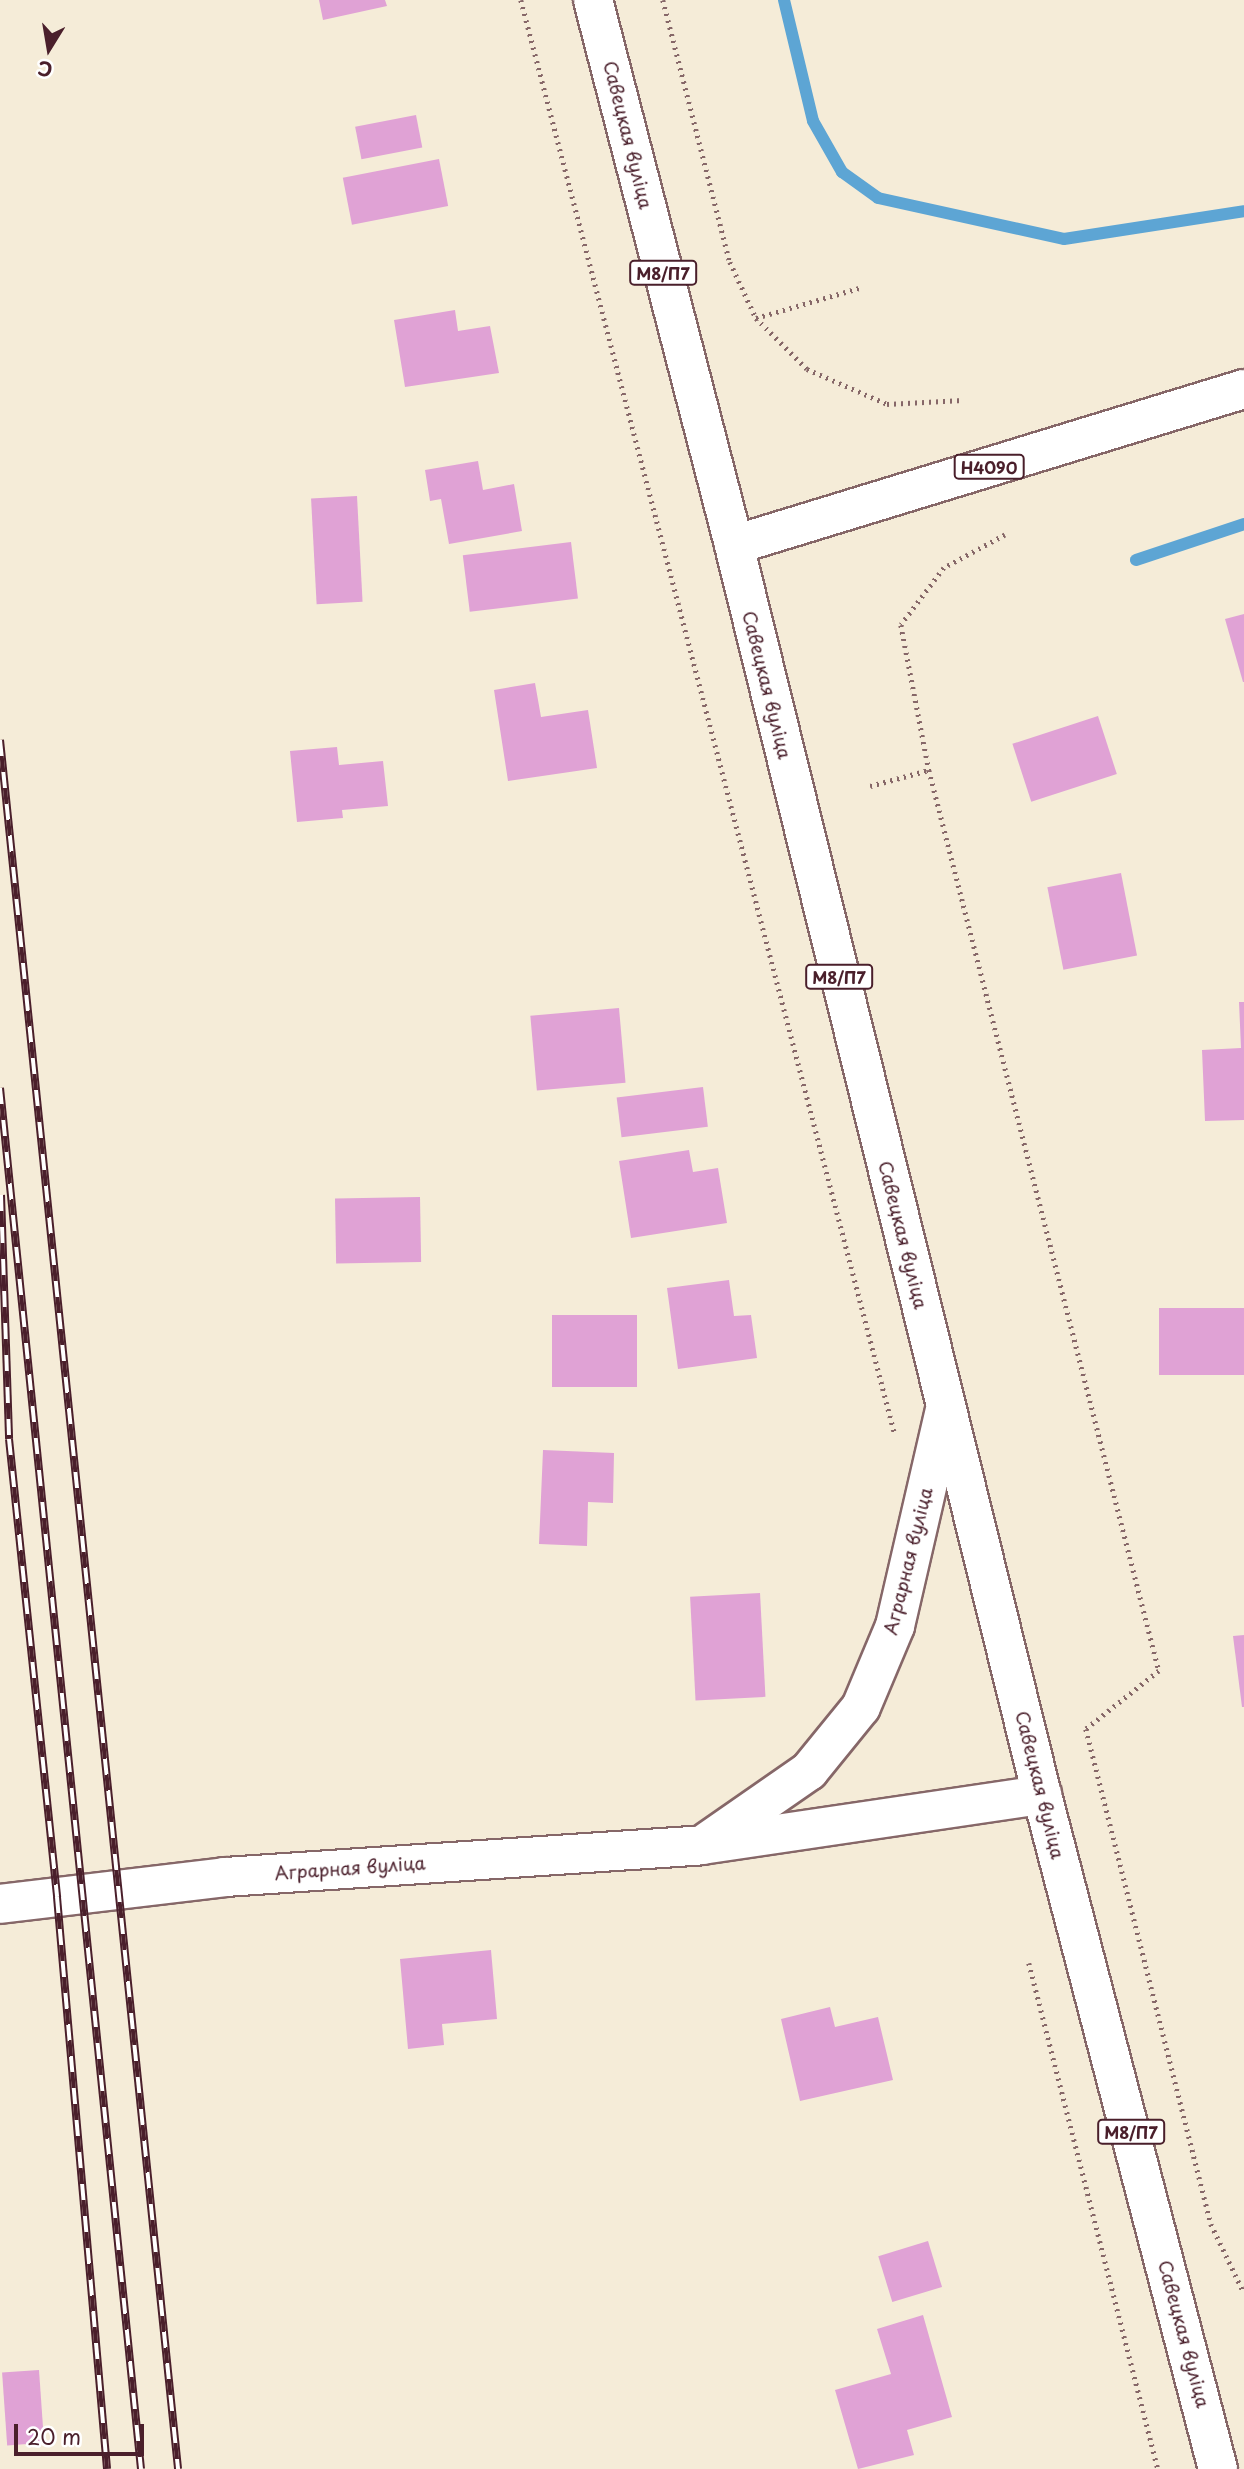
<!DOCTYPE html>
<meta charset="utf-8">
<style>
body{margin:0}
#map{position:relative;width:1244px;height:2469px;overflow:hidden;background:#f5ecd8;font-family:"Playpen Sans",sans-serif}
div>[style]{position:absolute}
.stream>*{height:12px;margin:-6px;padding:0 6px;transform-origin:6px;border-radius:6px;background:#5da5d4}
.building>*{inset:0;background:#e0a2d5;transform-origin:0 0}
.path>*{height:4.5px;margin-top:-2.25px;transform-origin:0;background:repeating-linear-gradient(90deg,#866768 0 2px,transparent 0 7px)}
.roads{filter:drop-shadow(2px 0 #866768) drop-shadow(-2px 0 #866768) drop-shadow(0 2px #866768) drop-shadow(0 -2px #866768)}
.minor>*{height:38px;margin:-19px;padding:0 19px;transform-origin:19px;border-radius:19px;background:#fff}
.major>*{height:38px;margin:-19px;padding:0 19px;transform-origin:19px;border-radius:19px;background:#fff}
.rail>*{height:8px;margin-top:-4px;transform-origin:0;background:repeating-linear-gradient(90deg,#fff 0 16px,#4a1f2b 0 32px);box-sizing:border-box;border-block:2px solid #4a1f2b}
span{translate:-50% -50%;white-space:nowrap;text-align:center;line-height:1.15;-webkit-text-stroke:6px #fff;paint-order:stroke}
.shield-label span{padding:2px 5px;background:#fff;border:2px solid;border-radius:5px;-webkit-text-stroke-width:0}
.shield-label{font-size:16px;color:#4a1f2b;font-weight:700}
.street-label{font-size:18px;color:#4a1f2b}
.north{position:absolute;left:14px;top:14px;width:70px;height:70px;-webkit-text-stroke:5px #fff;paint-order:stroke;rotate:191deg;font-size:19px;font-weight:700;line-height:28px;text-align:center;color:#4a1f2b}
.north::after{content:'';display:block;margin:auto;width:24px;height:32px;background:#4a1f2b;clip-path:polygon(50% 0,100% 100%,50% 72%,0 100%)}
.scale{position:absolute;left:14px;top:2424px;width:130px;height:32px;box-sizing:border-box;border:4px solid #4a1f2b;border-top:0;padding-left:9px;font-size:21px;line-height:24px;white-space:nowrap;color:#4a1f2b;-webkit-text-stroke:5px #fff;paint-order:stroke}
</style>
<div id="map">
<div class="stream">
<i style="left:784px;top:0;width:124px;rotate:76.5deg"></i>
<i style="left:813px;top:121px;width:59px;rotate:60.4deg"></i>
<i style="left:842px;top:172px;width:44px;rotate:35.8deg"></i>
<i style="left:878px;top:198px;width:190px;rotate:12.4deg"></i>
<i style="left:1064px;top:239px;width:182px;rotate:-8.8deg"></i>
<i style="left:1136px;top:560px;width:114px;rotate:-18.4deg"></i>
</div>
<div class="building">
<i style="clip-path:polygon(319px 0,385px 0,387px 6px,323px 20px)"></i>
<i style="left:416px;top:115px;width:33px;height:62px;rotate:79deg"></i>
<i style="left:439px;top:159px;width:48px;height:98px;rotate:79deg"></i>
<i style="clip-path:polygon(455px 310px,458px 331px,490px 326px,499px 373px,405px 387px,394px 320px)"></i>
<i style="clip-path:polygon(478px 461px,483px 490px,514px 484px,522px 531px,449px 544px,441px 499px,430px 501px,425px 470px)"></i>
<i style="left:357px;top:496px;width:106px;height:46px;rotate:87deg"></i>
<i style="left:571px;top:542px;width:57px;height:109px;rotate:83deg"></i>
<i style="clip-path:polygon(1244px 614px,1244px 682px,1243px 682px,1225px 619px)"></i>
<i style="clip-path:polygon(535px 683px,541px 717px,588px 710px,597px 768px,508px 781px,494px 690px)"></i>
<i style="left:1098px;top:716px;width:61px;height:90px;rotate:72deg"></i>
<i style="clip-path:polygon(337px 747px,339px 765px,383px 761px,388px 806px,342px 810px,343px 818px,297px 822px,290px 751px)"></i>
<i style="left:1121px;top:873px;width:84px;height:75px;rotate:79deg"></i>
<i style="clip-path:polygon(1239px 1002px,1244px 1002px,1244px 1120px,1205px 1121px,1202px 1050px,1241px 1048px)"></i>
<i style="left:619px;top:1008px;width:75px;height:89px;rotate:85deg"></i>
<i style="left:703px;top:1087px;width:40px;height:87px;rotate:83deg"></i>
<i style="clip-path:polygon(689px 1150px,693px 1172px,718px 1168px,727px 1223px,631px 1238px,619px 1161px)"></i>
<i style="left:420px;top:1197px;width:65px;height:85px;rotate:89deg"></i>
<i style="clip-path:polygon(729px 1280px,734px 1316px,751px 1315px,757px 1358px,678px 1369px,667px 1288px)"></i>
<i style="left:1244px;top:1308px;width:67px;height:85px;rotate:90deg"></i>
<i style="left:637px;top:1315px;width:72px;height:85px;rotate:90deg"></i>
<i style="clip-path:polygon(543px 1450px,614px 1453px,613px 1503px,588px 1502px,587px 1546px,539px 1544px)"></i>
<i style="left:760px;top:1593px;width:104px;height:70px;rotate:87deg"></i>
<i style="clip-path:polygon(1244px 1635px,1244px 1707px,1242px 1707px,1233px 1636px)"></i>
<i style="clip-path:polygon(491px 1950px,497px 2019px,442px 2024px,444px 2045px,408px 2049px,400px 1959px)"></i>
<i style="clip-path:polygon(830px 2007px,835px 2027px,878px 2017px,893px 2080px,800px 2101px,781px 2019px)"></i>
<i style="left:928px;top:2241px;width:48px;height:52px;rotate:73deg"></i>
<i style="clip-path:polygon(923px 2315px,952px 2417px,907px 2430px,914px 2455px,858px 2469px,835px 2390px,891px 2374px,877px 2329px)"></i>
<i style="left:39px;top:2370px;width:73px;height:37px;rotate:86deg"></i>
</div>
<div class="path">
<i style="left:521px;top:0;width:1483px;rotate:75.39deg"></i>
<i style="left:663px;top:0;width:270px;rotate:75.7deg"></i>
<i style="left:730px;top:262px;width:62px;rotate:65.1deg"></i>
<i style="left:756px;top:318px;width:72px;rotate:45deg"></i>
<i style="left:807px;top:369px;width:87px;rotate:23.6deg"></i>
<i style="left:887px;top:404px;width:76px;rotate:-3deg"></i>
<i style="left:756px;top:318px;width:111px;rotate:-16.2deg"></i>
<i style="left:1005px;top:535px;width:69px;rotate:151.6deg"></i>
<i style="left:944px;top:568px;width:71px;rotate:127deg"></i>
<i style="left:901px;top:625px;width:148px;rotate:79.1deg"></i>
<i style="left:929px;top:770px;width:930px;rotate:75.68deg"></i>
<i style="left:1159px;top:1671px;width:93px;rotate:141.5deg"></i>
<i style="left:1086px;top:1729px;width:511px;rotate:75.83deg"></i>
<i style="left:1211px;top:2224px;width:76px;rotate:64.4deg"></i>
<i style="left:870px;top:786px;width:61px;rotate:-15.2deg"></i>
<i style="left:1029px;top:1963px;width:522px;rotate:75.7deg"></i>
</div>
<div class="roads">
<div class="minor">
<i style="left:708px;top:1841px;width:123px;rotate:-34.7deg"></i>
<i style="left:809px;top:1771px;width:82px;rotate:-50.9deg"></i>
<i style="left:861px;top:1707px;width:88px;rotate:-67.2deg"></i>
<i style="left:895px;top:1626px;width:223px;rotate:-77deg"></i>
<i style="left:0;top:1904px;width:227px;rotate:-6.8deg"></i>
<i style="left:225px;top:1877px;width:478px;rotate:-3.8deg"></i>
<i style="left:702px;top:1845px;width:344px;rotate:-8.4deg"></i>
</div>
<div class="major">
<i style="left:593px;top:0;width:563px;rotate:75.49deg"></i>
<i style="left:734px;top:545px;width:1287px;rotate:76.16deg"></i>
<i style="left:1042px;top:1795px;width:697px;rotate:75.37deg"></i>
<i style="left:734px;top:545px;width:533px;rotate:-17.01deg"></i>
</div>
</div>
<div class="rail">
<i style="left:0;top:740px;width:1738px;rotate:84.12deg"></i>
<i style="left:0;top:1088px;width:1388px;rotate:84.17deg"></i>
<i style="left:1px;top:1195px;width:244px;rotate:88.1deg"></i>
<i style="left:9px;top:1439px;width:461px;rotate:84deg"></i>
<i style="left:57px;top:1897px;width:574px;rotate:85deg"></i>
</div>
<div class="shield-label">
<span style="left:663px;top:273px">М8/П7</span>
<span style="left:989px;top:467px">Н4090</span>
<span style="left:839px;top:977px">М8/П7</span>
<span style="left:1131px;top:2132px">М8/П7</span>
</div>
<div class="street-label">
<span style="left:628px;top:135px;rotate:76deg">Савецкая вуліца</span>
<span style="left:767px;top:685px;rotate:76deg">Савецкая вуліца</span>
<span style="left:903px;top:1235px;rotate:76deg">Савецкая вуліца</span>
<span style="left:908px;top:1561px;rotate:-76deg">Аграрная вуліца</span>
<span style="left:1040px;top:1785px;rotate:76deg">Савецкая вуліца</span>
<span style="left:350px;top:1868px;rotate:-4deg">Аграрная вуліца</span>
<span style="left:1184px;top:2334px;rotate:75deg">Савецкая вуліца</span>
</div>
<div class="north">С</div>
<div class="scale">20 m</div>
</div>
